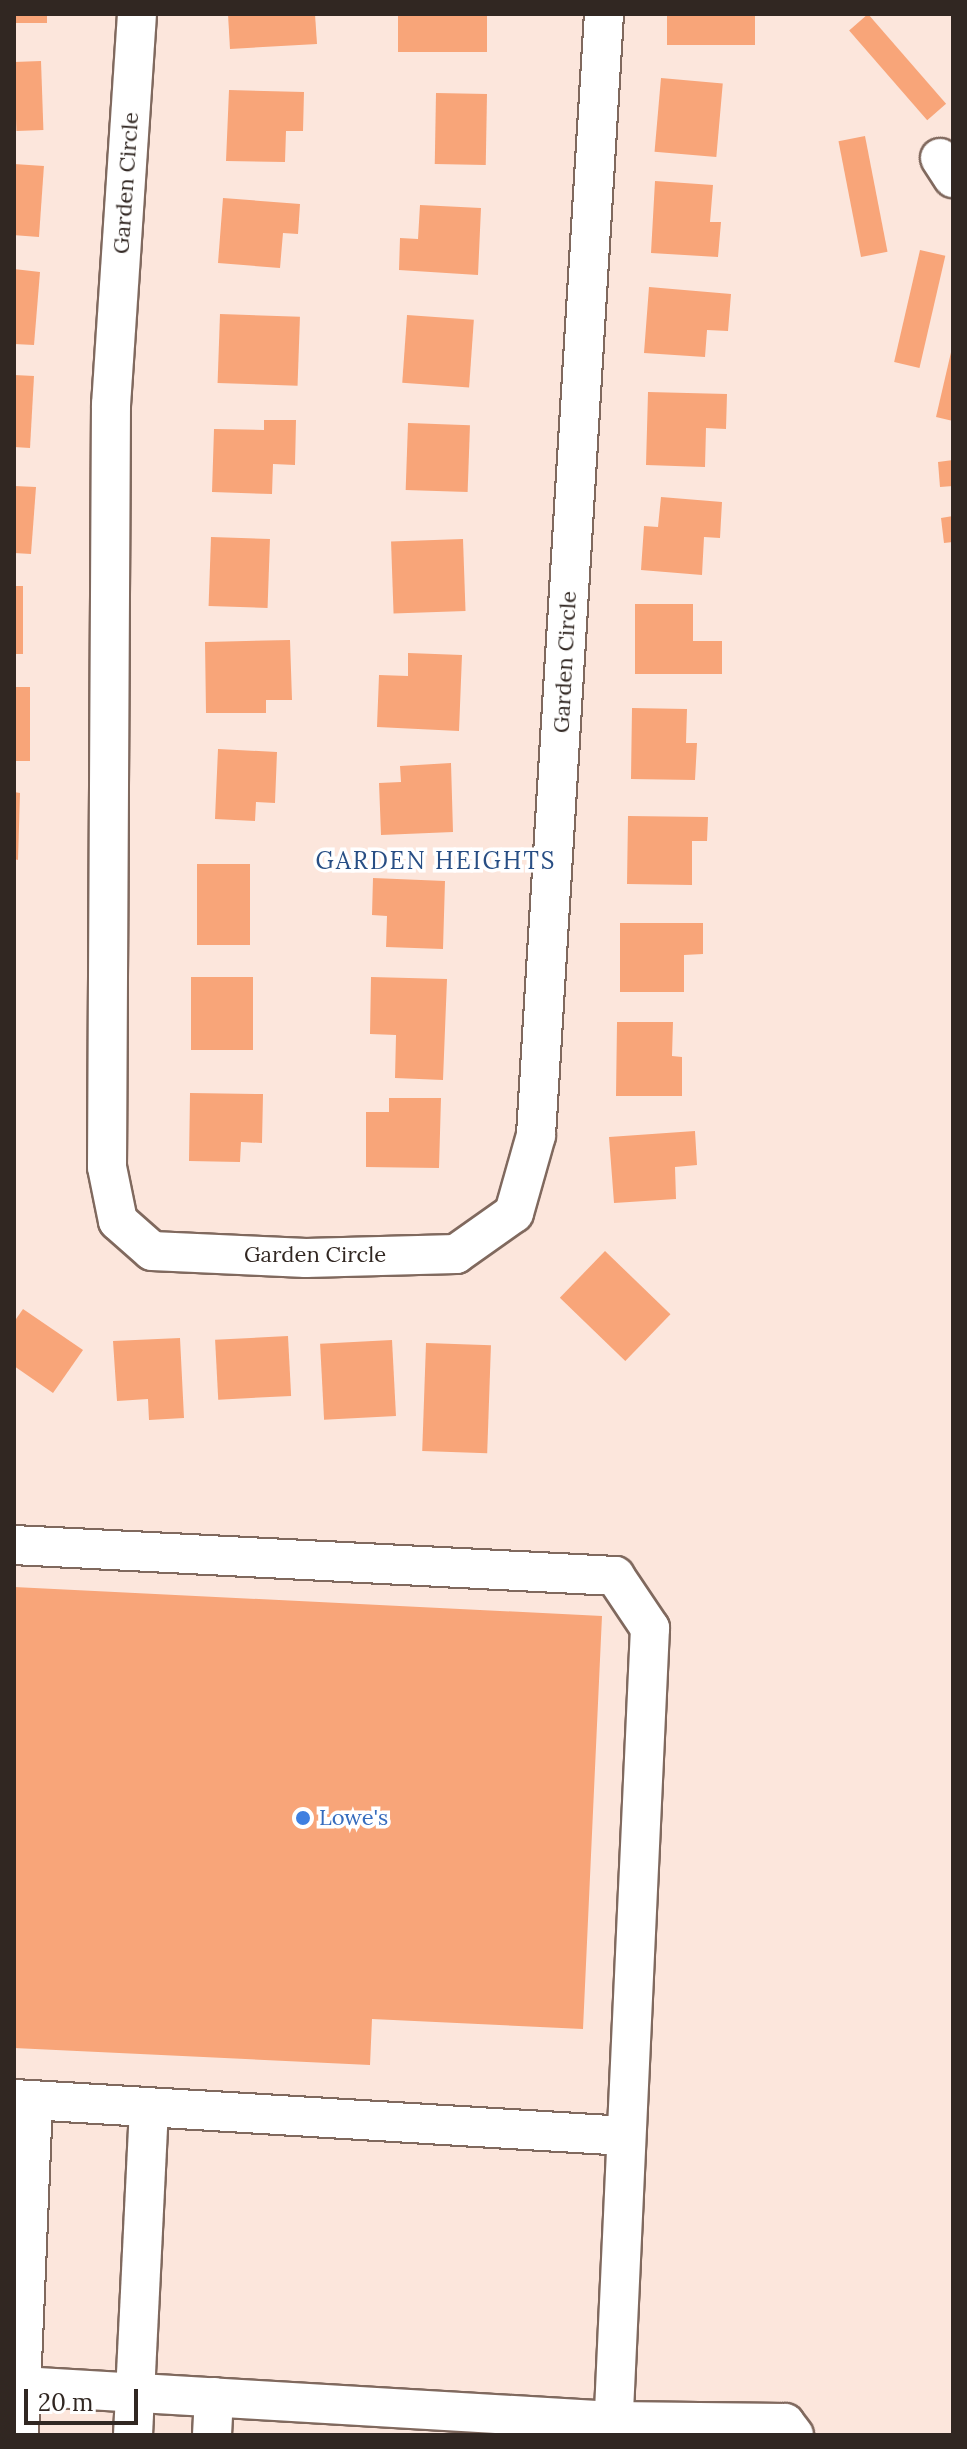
<!DOCTYPE html>
<style>
body{margin:0}
#map{position:relative;width:967px;height:2449px;overflow:hidden;background:#fce6dc;font-family:Lora,serif}
div>[style]{position:absolute}
.building>*{inset:0;background:#f8a579;transform-origin:0 0}
.roads{filter:drop-shadow(2px 0 #80695e) drop-shadow(-2px 0 #80695e) drop-shadow(0 2px #80695e) drop-shadow(0 -2px #80695e)}
.minor>*{height:38px;margin:-19px;padding:0 19px;transform-origin:19px;border-radius:19px;background:#fff}
.dots>*{width:22px;height:22px;translate:-50% -50%;box-sizing:border-box;border:4px solid #fff;border-radius:50%}
span{translate:-50% -50%;white-space:nowrap;text-align:center;line-height:1.15;-webkit-text-stroke:7px #fff;paint-order:stroke}
.street-label{font-size:22px;color:#312722}
.shop-label{font-size:22px;color:#366cbe}
.left{translate:0 -50%;text-align:left}
.neighbourhood-label{font-size:24px;color:#284e84;letter-spacing:2px}
.frame{position:absolute;inset:0;border:16px solid #312722;pointer-events:none}
.scale{position:absolute;left:24px;top:2389px;width:114px;height:36px;box-sizing:border-box;border:4px solid #312722;border-top:0;padding-left:10px;font-size:24px;line-height:28px;white-space:nowrap;color:#312722;-webkit-text-stroke:6px #fff;paint-order:stroke}
</style>
<div id="map">
<div class="building">
<i style="left:14px;top:14px;width:33px;height:9px"></i>
<i style="clip-path:polygon(228px 14px,315px 14px,317px 44px,230px 49px)"></i>
<i style="left:398px;top:14px;width:89px;height:38px"></i>
<i style="left:667px;top:14px;width:88px;height:31px"></i>
<i style="left:868px;top:14px;width:119px;height:25px;rotate:49deg"></i>
<i style="left:41px;top:61px;width:69px;height:27px;rotate:88deg"></i>
<i style="left:661px;top:78px;width:62px;height:74px;rotate:5deg"></i>
<i style="clip-path:polygon(229px 90px,304px 92px,303px 131px,286px 131px,285px 162px,226px 161px)"></i>
<i style="left:436px;top:93px;width:51px;height:71px;rotate:1deg"></i>
<i style="left:865px;top:136px;width:118px;height:27px;rotate:79deg"></i>
<i style="left:14px;top:164px;width:30px;height:71px;rotate:4deg"></i>
<i style="clip-path:polygon(655px 181px,713px 185px,710px 222px,721px 222px,718px 257px,651px 253px)"></i>
<i style="clip-path:polygon(223px 198px,300px 204px,298px 234px,283px 233px,280px 268px,218px 263px)"></i>
<i style="clip-path:polygon(420px 205px,481px 208px,478px 275px,399px 270px,400px 238px,418px 239px)"></i>
<i style="left:920px;top:250px;width:26px;height:115px;rotate:13deg"></i>
<i style="clip-path:polygon(14px 269px,40px 272px,34px 345px,14px 344px)"></i>
<i style="clip-path:polygon(649px 287px,731px 294px,728px 331px,707px 330px,705px 357px,644px 353px)"></i>
<i style="left:220px;top:314px;width:80px;height:69px;rotate:2deg"></i>
<i style="left:407px;top:315px;width:67px;height:68px;rotate:4deg"></i>
<i style="clip-path:polygon(952px 348px,953px 348px,953px 421px,936px 417px)"></i>
<i style="clip-path:polygon(14px 375px,34px 376px,30px 448px,14px 447px)"></i>
<i style="clip-path:polygon(648px 392px,727px 394px,726px 429px,706px 428px,705px 467px,646px 465px)"></i>
<i style="clip-path:polygon(264px 420px,296px 420px,295px 465px,273px 464px,272px 494px,212px 492px,214px 429px,264px 430px)"></i>
<i style="left:408px;top:423px;width:62px;height:67px;rotate:2deg"></i>
<i style="clip-path:polygon(953px 460px,953px 486px,940px 487px,938px 462px)"></i>
<i style="clip-path:polygon(14px 486px,36px 487px,31px 554px,14px 553px)"></i>
<i style="clip-path:polygon(661px 497px,722px 502px,720px 538px,704px 537px,702px 575px,641px 570px,644px 526px,658px 527px)"></i>
<i style="clip-path:polygon(953px 516px,953px 542px,944px 543px,941px 518px)"></i>
<i style="left:211px;top:537px;width:59px;height:69px;rotate:2deg"></i>
<i style="left:463px;top:539px;width:72px;height:72px;rotate:88deg"></i>
<i style="left:14px;top:586px;width:9px;height:68px"></i>
<i style="clip-path:polygon(635px 604px,693px 604px,693px 641px,722px 641px,722px 674px,635px 674px)"></i>
<i style="clip-path:polygon(290px 640px,292px 700px,266px 700px,266px 713px,206px 713px,205px 642px)"></i>
<i style="clip-path:polygon(408px 653px,462px 655px,459px 731px,377px 727px,379px 675px,408px 676px)"></i>
<i style="left:14px;top:687px;width:16px;height:74px"></i>
<i style="clip-path:polygon(632px 708px,687px 709px,686px 743px,697px 743px,695px 780px,631px 779px)"></i>
<i style="clip-path:polygon(218px 749px,277px 752px,275px 803px,256px 802px,255px 821px,215px 819px)"></i>
<i style="clip-path:polygon(451px 763px,453px 832px,381px 835px,379px 783px,401px 782px,400px 766px)"></i>
<i style="clip-path:polygon(14px 792px,20px 793px,18px 860px,14px 859px)"></i>
<i style="clip-path:polygon(628px 816px,708px 817px,707px 841px,692px 841px,692px 885px,627px 884px)"></i>
<i style="left:197px;top:864px;width:53px;height:81px"></i>
<i style="clip-path:polygon(373px 878px,445px 881px,443px 949px,386px 947px,387px 916px,372px 915px)"></i>
<i style="clip-path:polygon(620px 923px,703px 923px,703px 954px,684px 955px,684px 992px,620px 992px)"></i>
<i style="left:191px;top:977px;width:62px;height:73px"></i>
<i style="clip-path:polygon(371px 977px,447px 979px,443px 1080px,395px 1078px,396px 1035px,370px 1034px)"></i>
<i style="clip-path:polygon(617px 1022px,673px 1022px,672px 1056px,682px 1057px,682px 1096px,616px 1096px)"></i>
<i style="clip-path:polygon(190px 1093px,263px 1094px,262px 1143px,241px 1142px,240px 1162px,189px 1161px)"></i>
<i style="clip-path:polygon(389px 1098px,441px 1098px,439px 1168px,366px 1167px,366px 1112px,389px 1112px)"></i>
<i style="clip-path:polygon(695px 1131px,697px 1165px,675px 1167px,676px 1199px,614px 1203px,609px 1137px)"></i>
<i style="left:605px;top:1251px;width:91px;height:65px;rotate:44deg"></i>
<i style="clip-path:polygon(23px 1309px,83px 1350px,53px 1393px,14px 1366px,14px 1322px)"></i>
<i style="left:288px;top:1336px;width:60px;height:73px;rotate:87deg"></i>
<i style="clip-path:polygon(180px 1338px,184px 1418px,149px 1420px,148px 1399px,117px 1401px,113px 1341px)"></i>
<i style="left:392px;top:1340px;width:76px;height:72px;rotate:87deg"></i>
<i style="left:426px;top:1343px;width:65px;height:108px;rotate:2deg"></i>
<i style="clip-path:polygon(14px 1587px,602px 1616px,583px 2029px,372px 2019px,370px 2065px,14px 2048px)"></i>
</div>
<div class="roads">
<div class="minor">
<i style="left:137px;top:14px;width:391px;rotate:93.8deg"></i>
<i style="left:111px;top:404px;width:763px;rotate:90.3deg"></i>
<i style="left:107px;top:1167px;width:55px;rotate:78.5deg"></i>
<i style="left:118px;top:1221px;width:45px;rotate:41.4deg"></i>
<i style="left:152px;top:1251px;width:154px;rotate:2.6deg"></i>
<i style="left:306px;top:1258px;width:150px;rotate:-1.5deg"></i>
<i style="left:456px;top:1254px;width:71px;rotate:-35.3deg"></i>
<i style="left:514px;top:1213px;width:81px;rotate:-74.2deg"></i>
<i style="left:536px;top:1135px;width:1123px;rotate:-86.53deg"></i>
<i style="left:940px;top:158px;width:24px;rotate:57deg"></i>
<i style="left:14px;top:1545px;width:602px;rotate:2.95deg"></i>
<i style="left:615px;top:1576px;width:63px;rotate:56.1deg"></i>
<i style="left:650px;top:1628px;width:808px;rotate:92.63deg"></i>
<i style="left:14px;top:2099px;width:613px;rotate:3.46deg"></i>
<i style="left:21px;top:2386px;width:593px;rotate:3.38deg"></i>
<i style="left:613px;top:2421px;width:172px;rotate:0.7deg"></i>
<i style="left:785px;top:2423px;width:15px;rotate:53deg"></i>
<i style="left:19px;top:2435px;width:335px;rotate:-87.6deg"></i>
<i style="left:133px;top:2435px;width:327px;rotate:-87.2deg"></i>
<i style="left:212px;top:2435px;width:38px;rotate:-87deg"></i>
</div>
</div>
<div class="dots">
<i style="left:303px;top:1818px;background:#3f7fe0"></i>
</div>
<div class="street-label">
<span style="left:126px;top:183px;rotate:-86deg">Garden Circle</span>
<span style="left:565px;top:662px;rotate:-87deg">Garden Circle</span>
<span style="left:315px;top:1255px">Garden Circle</span>
</div>
<div class="shop-label">
<span class="left" style="left:319px;top:1818px">Lowe's</span>
</div>
<div class="neighbourhood-label">
<span style="left:436px;top:861px">GARDEN HEIGHTS</span>
</div>
<div class="frame"></div>
<div class="scale">20 m</div>
</div>
